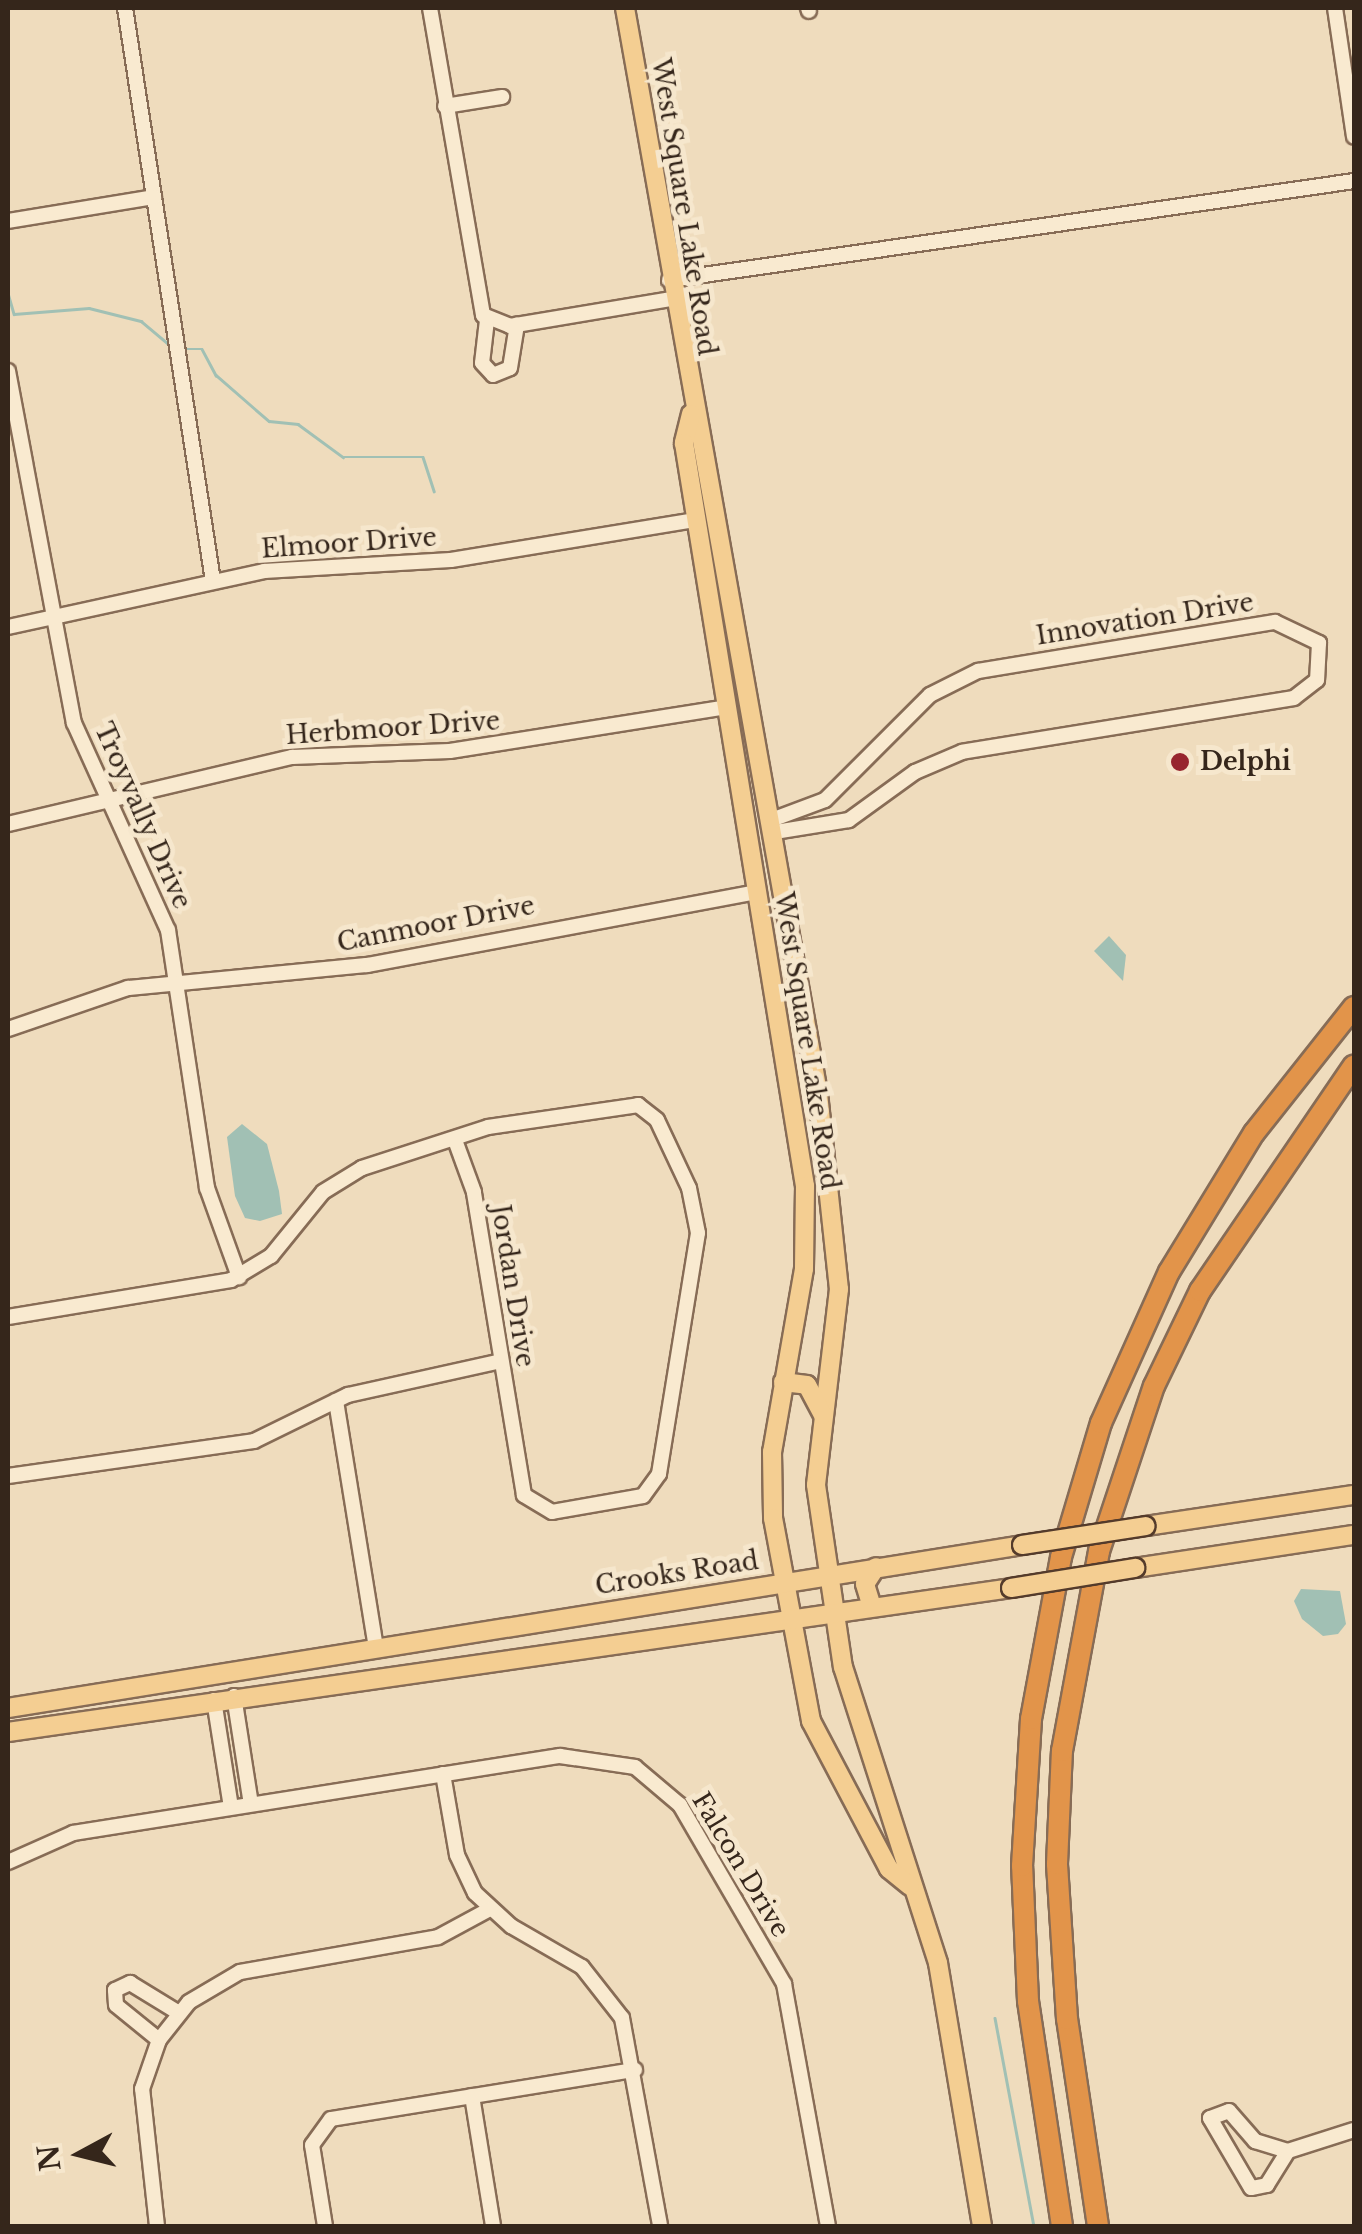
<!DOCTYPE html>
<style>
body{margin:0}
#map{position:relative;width:1362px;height:2234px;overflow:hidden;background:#efdcbd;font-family:"Libre Baskerville",serif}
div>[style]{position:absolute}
.water>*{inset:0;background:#a1c0b4}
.stream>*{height:2.5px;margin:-1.25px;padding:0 1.25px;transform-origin:1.25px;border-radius:1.25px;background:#a1c0b4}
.roads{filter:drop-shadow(2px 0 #876c56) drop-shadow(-2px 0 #876c56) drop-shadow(0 2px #876c56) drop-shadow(0 -2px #876c56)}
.minor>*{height:14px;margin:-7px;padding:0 7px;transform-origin:7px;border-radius:7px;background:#f9ead0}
.major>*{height:18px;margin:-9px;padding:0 9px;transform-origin:9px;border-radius:9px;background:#f4ce92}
.highway>*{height:20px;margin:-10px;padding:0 10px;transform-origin:10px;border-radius:10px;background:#e2944a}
.bridges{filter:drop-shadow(2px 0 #543b2b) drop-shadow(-2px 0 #543b2b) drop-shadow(0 2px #543b2b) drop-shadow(0 -2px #543b2b)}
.major-bridge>*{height:18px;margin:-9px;padding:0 9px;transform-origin:9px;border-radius:9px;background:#f4ce92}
.dots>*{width:28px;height:28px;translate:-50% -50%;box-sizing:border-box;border:5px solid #f6e7cd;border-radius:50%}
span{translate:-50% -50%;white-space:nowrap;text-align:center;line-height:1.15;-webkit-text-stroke:10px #f6e7cd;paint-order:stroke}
.street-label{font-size:25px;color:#35261b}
.poi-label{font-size:25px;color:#35261b;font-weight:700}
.left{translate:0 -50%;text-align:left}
.frame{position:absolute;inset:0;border:10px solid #35261b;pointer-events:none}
.north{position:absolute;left:30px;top:2104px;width:100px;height:100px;-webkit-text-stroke:8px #f6e7cd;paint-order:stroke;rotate:263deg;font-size:28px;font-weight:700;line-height:40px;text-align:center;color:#35261b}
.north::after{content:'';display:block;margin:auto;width:35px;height:45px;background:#35261b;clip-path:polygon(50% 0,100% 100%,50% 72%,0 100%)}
</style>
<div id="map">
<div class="water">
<i style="clip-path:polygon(1109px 936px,1126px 955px,1123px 981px,1094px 951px)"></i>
<i style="clip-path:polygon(242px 1124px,267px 1144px,279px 1191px,282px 1214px,260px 1221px,245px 1218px,235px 1196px,227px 1137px)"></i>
<i style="clip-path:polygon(1301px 1589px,1340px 1591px,1346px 1624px,1338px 1634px,1323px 1636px,1302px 1619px,1294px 1601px)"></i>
</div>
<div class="stream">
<i style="left:8px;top:293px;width:22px;rotate:74deg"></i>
<i style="left:14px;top:314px;width:75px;rotate:-4.6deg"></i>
<i style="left:89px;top:308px;width:54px;rotate:14deg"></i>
<i style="left:141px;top:321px;width:38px;rotate:40deg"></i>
<i style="left:186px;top:349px;width:16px"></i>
<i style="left:202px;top:349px;width:30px;rotate:62deg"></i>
<i style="left:216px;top:375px;width:70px;rotate:41deg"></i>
<i style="left:269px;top:421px;width:29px;rotate:6deg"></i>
<i style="left:298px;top:424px;width:56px;rotate:36.3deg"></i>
<i style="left:343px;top:457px;width:80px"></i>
<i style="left:423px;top:457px;width:36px;rotate:72deg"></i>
<i style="left:995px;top:2018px;width:212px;rotate:79.4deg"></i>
</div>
<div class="roads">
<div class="minor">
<i style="left:125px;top:8px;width:580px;rotate:81.27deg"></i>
<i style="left:430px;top:8px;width:312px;rotate:80.2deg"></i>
<i style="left:483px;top:315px;width:29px;rotate:22deg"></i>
<i style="left:510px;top:326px;width:164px;rotate:-9.5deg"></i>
<i style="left:808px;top:8px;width:3px;rotate:72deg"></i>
<i style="left:1335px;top:8px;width:130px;rotate:81.6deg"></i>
<i style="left:445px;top:106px;width:58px;rotate:-9deg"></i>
<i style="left:8px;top:221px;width:148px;rotate:-9.3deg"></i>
<i style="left:669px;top:280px;width:692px;rotate:-8.22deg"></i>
<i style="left:487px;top:320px;width:43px;rotate:96.6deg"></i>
<i style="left:482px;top:363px;width:16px;rotate:47deg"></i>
<i style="left:493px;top:375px;width:18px;rotate:-22deg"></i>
<i style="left:510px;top:368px;width:44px;rotate:-80.8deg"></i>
<i style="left:8px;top:371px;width:358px;rotate:79.4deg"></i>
<i style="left:74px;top:723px;width:227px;rotate:65.6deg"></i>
<i style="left:168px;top:930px;width:261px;rotate:81.4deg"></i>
<i style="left:207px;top:1188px;width:95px;rotate:70.2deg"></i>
<i style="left:8px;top:627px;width:262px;rotate:-12.3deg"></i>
<i style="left:264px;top:571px;width:187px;rotate:-3.4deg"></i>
<i style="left:451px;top:560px;width:248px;rotate:-9.3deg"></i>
<i style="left:774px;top:819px;width:54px;rotate:-20.4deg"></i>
<i style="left:825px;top:800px;width:148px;rotate:-45deg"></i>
<i style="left:930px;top:695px;width:54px;rotate:-26.6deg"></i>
<i style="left:978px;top:671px;width:301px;rotate:-9.4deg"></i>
<i style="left:1275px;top:622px;width:49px;rotate:25.5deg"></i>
<i style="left:1319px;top:643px;width:37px;rotate:93deg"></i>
<i style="left:1317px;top:680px;width:29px;rotate:142deg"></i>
<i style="left:1294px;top:698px;width:336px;rotate:170.8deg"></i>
<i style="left:962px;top:752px;width:51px;rotate:156.9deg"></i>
<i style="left:915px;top:772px;width:82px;rotate:144deg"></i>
<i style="left:849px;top:820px;width:74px;rotate:170.7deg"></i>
<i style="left:8px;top:824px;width:292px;rotate:-13.3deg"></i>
<i style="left:292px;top:757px;width:158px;rotate:-2.2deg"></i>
<i style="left:450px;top:751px;width:280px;rotate:-9deg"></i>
<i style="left:8px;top:1029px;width:127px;rotate:-18.9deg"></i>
<i style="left:128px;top:988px;width:240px;rotate:-5.5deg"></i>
<i style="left:367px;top:965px;width:397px;rotate:-10.6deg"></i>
<i style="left:8px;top:1317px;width:226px;rotate:-9.4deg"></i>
<i style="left:231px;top:1280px;width:47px;rotate:-31deg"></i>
<i style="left:271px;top:1256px;width:82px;rotate:-50.9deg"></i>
<i style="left:323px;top:1192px;width:46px;rotate:-31.6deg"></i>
<i style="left:362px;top:1168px;width:133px;rotate:-18deg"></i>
<i style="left:488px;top:1127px;width:152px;rotate:-8.3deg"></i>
<i style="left:638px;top:1105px;width:24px;rotate:38deg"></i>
<i style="left:657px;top:1120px;width:75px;rotate:64.8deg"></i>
<i style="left:689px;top:1188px;width:46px;rotate:78.7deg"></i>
<i style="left:698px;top:1233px;width:244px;rotate:99.2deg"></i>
<i style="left:659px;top:1474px;width:27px;rotate:126deg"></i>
<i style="left:643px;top:1496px;width:92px;rotate:170deg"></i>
<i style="left:552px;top:1512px;width:33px;rotate:-149deg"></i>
<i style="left:524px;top:1495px;width:307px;rotate:-99.4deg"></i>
<i style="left:474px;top:1192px;width:55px;rotate:-110.1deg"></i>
<i style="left:336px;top:1401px;width:250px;rotate:80.8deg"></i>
<i style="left:8px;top:1476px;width:248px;rotate:-8.1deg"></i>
<i style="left:254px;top:1441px;width:105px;rotate:-26.1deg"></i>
<i style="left:348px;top:1395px;width:157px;rotate:-12.5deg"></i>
<i style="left:234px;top:1696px;width:109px;rotate:81.1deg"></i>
<i style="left:214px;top:1700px;width:108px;rotate:81deg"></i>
<i style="left:443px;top:1774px;width:82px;rotate:80.2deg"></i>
<i style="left:457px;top:1855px;width:42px;rotate:64.7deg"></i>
<i style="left:475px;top:1893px;width:49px;rotate:42.5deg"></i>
<i style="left:511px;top:1926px;width:82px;rotate:30deg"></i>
<i style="left:582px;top:1967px;width:65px;rotate:51.9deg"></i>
<i style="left:622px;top:2018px;width:211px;rotate:79.6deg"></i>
<i style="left:8px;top:1862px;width:71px;rotate:-24deg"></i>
<i style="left:73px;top:1833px;width:493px;rotate:-9deg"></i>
<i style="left:560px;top:1756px;width:76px;rotate:8.3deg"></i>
<i style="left:635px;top:1767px;width:59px;rotate:40.2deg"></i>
<i style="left:680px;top:1805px;width:207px;rotate:59.8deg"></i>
<i style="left:784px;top:1984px;width:246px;rotate:79.7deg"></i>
<i style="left:159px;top:2040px;width:55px;rotate:-140.9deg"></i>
<i style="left:116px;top:2005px;width:15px;rotate:-94deg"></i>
<i style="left:115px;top:1990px;width:17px;rotate:-25deg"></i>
<i style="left:130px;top:1983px;width:57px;rotate:31.5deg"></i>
<i style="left:472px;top:2096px;width:132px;rotate:80.8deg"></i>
<i style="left:1288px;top:2151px;width:40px;rotate:122deg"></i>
<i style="left:1267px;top:2185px;width:16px;rotate:169deg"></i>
<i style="left:1251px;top:2188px;width:81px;rotate:-120.4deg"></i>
<i style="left:1210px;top:2118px;width:20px;rotate:-20deg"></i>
<i style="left:1229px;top:2111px;width:40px;rotate:49deg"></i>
<i style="left:1255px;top:2141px;width:34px;rotate:17deg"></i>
<i style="left:1288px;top:2151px;width:69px;rotate:-17.7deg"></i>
<i style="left:157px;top:2226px;width:138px;rotate:-96.2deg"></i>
<i style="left:142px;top:2089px;width:52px;rotate:-70.9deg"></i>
<i style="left:159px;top:2040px;width:48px;rotate:-51.7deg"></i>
<i style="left:189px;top:2002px;width:59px;rotate:-30.5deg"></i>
<i style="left:240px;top:1972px;width:201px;rotate:-10deg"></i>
<i style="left:438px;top:1937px;width:59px;rotate:-28.3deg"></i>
<i style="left:325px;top:2226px;width:82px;rotate:-99.1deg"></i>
<i style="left:312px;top:2145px;width:32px;rotate:-54deg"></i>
<i style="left:331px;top:2119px;width:308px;rotate:-9.2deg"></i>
</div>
<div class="major">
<i style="left:625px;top:8px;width:1102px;rotate:79.91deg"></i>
<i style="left:818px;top:1093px;width:197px;rotate:83.9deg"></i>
<i style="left:839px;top:1289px;width:197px;rotate:96.7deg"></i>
<i style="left:816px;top:1485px;width:184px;rotate:81.6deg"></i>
<i style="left:843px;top:1667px;width:311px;rotate:72.2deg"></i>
<i style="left:938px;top:1963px;width:267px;rotate:80.5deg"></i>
<i style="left:691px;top:414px;width:30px;rotate:104deg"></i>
<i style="left:684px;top:443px;width:753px;rotate:80.75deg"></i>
<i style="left:805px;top:1186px;width:83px;rotate:90.7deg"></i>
<i style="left:804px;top:1269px;width:186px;rotate:99.9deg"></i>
<i style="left:772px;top:1452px;width:66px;rotate:89.1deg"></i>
<i style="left:773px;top:1518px;width:207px;rotate:79.4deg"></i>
<i style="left:811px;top:1721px;width:167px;rotate:62.2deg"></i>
<i style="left:889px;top:1869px;width:27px;rotate:39deg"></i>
<i style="left:783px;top:1382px;width:24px;rotate:7deg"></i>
<i style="left:807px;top:1385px;width:34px;rotate:62deg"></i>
<i style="left:1146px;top:1526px;width:210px;rotate:-8.5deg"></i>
<i style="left:1135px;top:1568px;width:221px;rotate:-8.6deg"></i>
<i style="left:872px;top:1607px;width:24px;rotate:-107deg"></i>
<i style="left:865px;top:1584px;width:20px;rotate:-57deg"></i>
<i style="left:8px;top:1708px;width:1027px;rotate:-9.13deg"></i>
<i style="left:8px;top:1732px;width:1013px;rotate:-8.17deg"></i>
</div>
<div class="highway">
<i style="left:1062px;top:2226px;width:228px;rotate:-98.6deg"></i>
<i style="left:1028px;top:2001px;width:135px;rotate:-92.5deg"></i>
<i style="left:1022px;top:1866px;width:147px;rotate:-86.5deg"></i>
<i style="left:1031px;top:1719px;width:165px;rotate:-79.5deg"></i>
<i style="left:1061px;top:1557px;width:140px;rotate:-73.4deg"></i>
<i style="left:1101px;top:1423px;width:166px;rotate:-65.8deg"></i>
<i style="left:1169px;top:1272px;width:163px;rotate:-58.6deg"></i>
<i style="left:1254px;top:1133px;width:161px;rotate:-51.6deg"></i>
<i style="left:1098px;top:2226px;width:209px;rotate:-98.5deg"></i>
<i style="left:1067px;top:2019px;width:155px;rotate:-93.7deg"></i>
<i style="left:1057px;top:1864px;width:113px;rotate:-87.5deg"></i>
<i style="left:1062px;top:1751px;width:203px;rotate:-79.5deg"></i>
<i style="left:1099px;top:1551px;width:174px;rotate:-71.6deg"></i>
<i style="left:1154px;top:1386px;width:106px;rotate:-64.2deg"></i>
<i style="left:1200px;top:1291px;width:273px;rotate:-55.7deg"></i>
</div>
</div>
<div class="bridges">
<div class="major-bridge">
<i style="left:1022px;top:1545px;width:125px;rotate:-8.7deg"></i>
<i style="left:1011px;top:1588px;width:126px;rotate:-9.2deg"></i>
</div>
</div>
<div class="dots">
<i style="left:1180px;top:762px;background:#97252e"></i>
</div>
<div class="street-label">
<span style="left:683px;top:207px;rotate:81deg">West Square Lake Road</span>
<span style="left:349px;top:544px;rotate:-4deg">Elmoor Drive</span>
<span style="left:1145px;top:620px;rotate:-9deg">Innovation Drive</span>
<span style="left:393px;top:729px;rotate:-4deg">Herbmoor Drive</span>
<span style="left:142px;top:816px;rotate:66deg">Troyvally Drive</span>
<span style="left:436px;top:925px;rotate:-11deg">Canmoor Drive</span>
<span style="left:806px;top:1041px;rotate:81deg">West Square Lake Road</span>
<span style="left:512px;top:1286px;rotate:81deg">Jordan Drive</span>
<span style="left:677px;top:1574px;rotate:-9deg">Crooks Road</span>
<span style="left:740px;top:1865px;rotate:59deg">Falcon Drive</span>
</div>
<div class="poi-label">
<span class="left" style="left:1200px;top:762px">Delphi</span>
</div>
<div class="frame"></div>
<div class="north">N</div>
</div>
